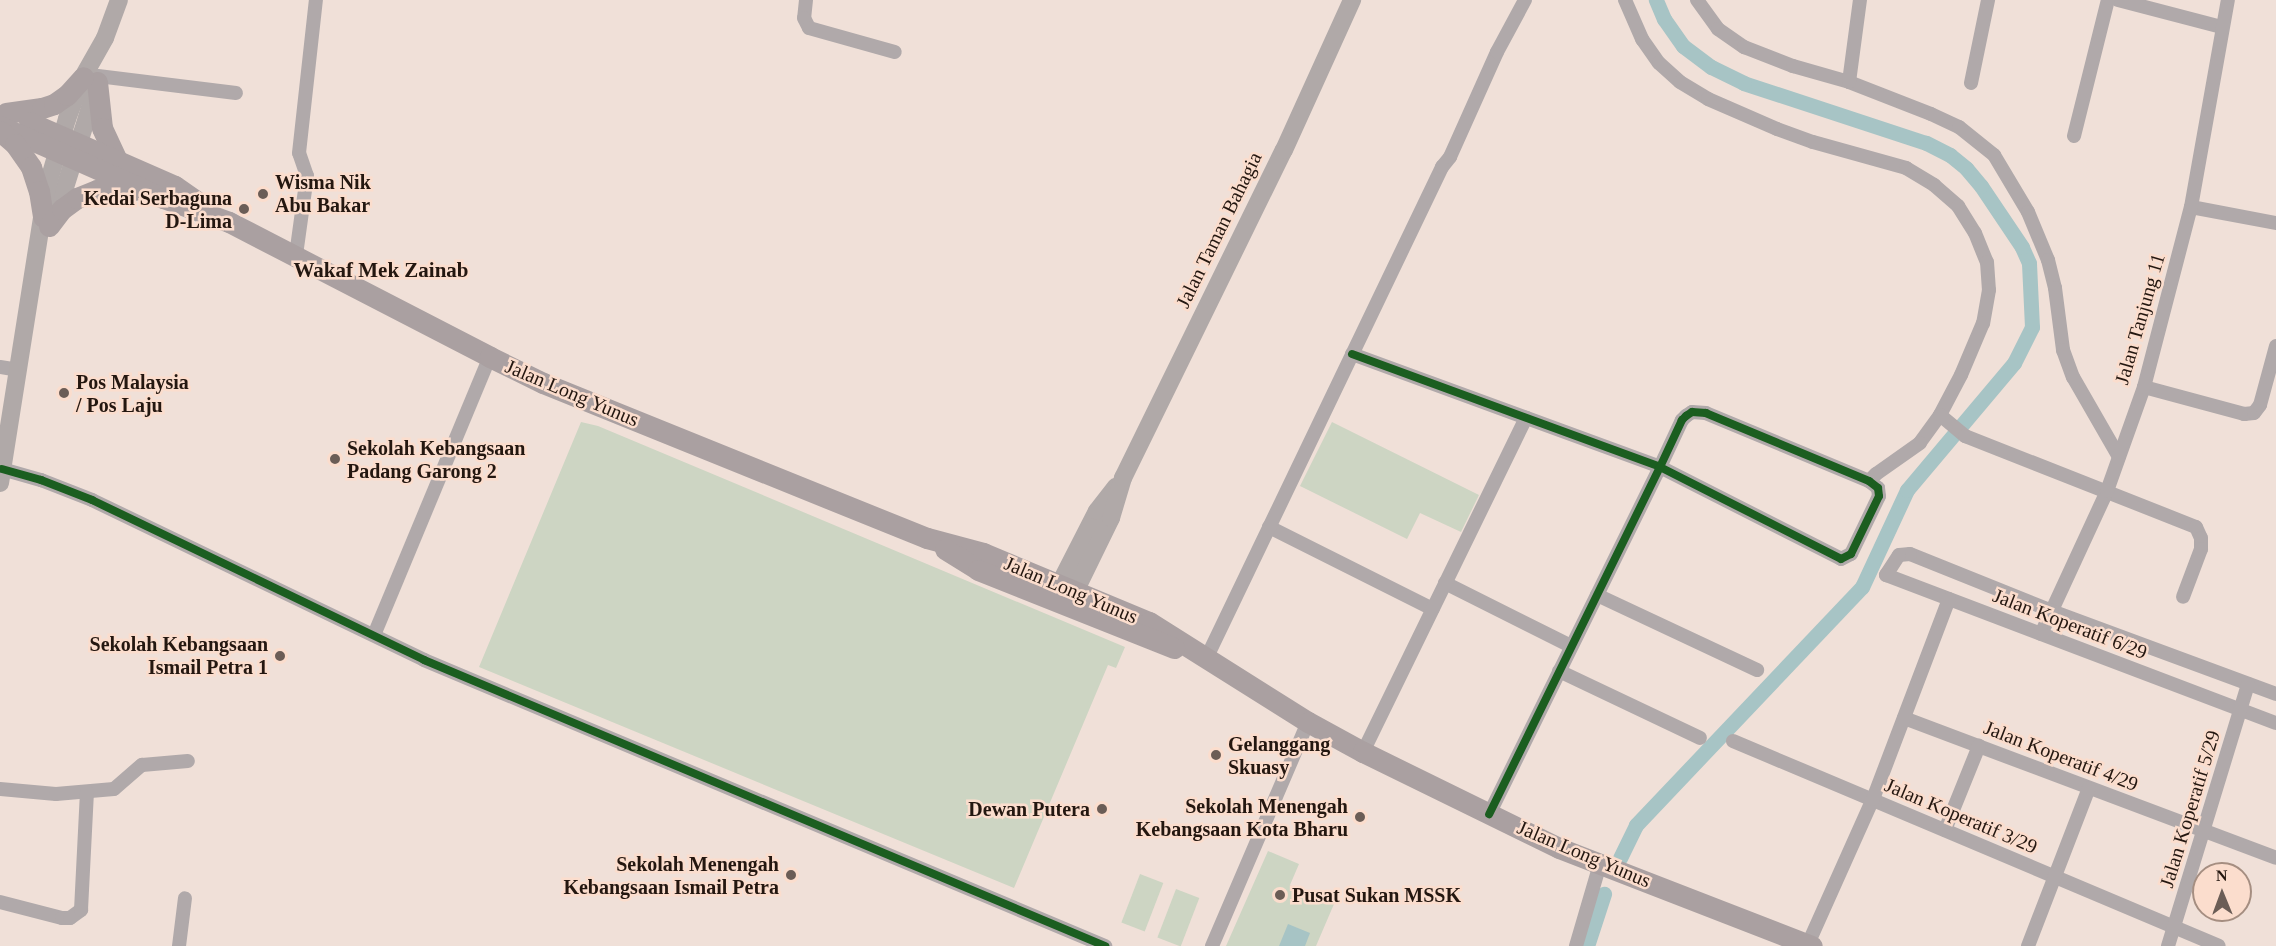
<!DOCTYPE html>
<style>
body{margin:0}
#map{position:relative;width:2276px;height:946px;overflow:hidden;background:#f0e0d8;font-family:Georgia,serif}
div>[style]{position:absolute}
.green>*{inset:0;background:#cdd5c3;transform-origin:0 0}
.water>*{inset:0;background:#a7c4c5}
.canal>*{height:15px;margin:-7.5px;padding:0 7.5px;transform-origin:7.5px;border-radius:7.5px;background:#a7c4c5}
.street>*{height:14px;margin:-7px;padding:0 7px;transform-origin:7px;border-radius:7px;background:#b0a9aa}
.secondary>*{height:18px;margin:-9px;padding:0 9px;transform-origin:9px;border-radius:9px;background:#b0a9a8}
.primary>*{height:21px;margin:-10.5px;padding:0 10.5px;transform-origin:10.5px;border-radius:10.5px;background:#aaa0a1}
.cycleway>*{height:8px;margin:-4px;padding:0 4px;transform-origin:4px;border-radius:4px;background:#1b5e20}
.dots>*{width:16px;height:16px;translate:-50% -50%;box-sizing:border-box;border:3px solid #fbddcd;border-radius:50%}
span{translate:-50% -50%;white-space:nowrap;text-align:center;line-height:1.15;-webkit-text-stroke:5px #fbddcd;paint-order:stroke}
.poi-label{font-size:20px;color:#241710;font-weight:700}
.left{translate:0 -50%;text-align:left}
.right{translate:-100% -50%;text-align:right}
.street-label{font-size:20px;color:#241710}
.neighbourhood-label{font-size:21px;color:#241710;font-weight:700}
.north{position:absolute;left:2192px;top:862px;width:60px;height:60px;box-sizing:border-box;background:#fbddcd;border:2px solid #a58e81;border-radius:50%;rotate:359deg;font-size:16px;font-weight:700;line-height:24px;text-align:center;color:#241710}
.north::after{content:'';display:block;margin:auto;width:21px;height:27px;background:#6b5d56;clip-path:polygon(50% 0,100% 100%,50% 72%,0 100%)}
</style>
<div id="map">
<div class="green">
<i style="clip-path:polygon(581px 422px,598px 426px,1125px 647px,1116px 668px,1108px 665px,1014px 888px,479px 667px)"></i>
<i style="clip-path:polygon(1332px 422px,1479px 495px,1461px 532px,1420px 513px,1407px 539px,1300px 486px)"></i>
<i style="clip-path:polygon(1268px 851px,1299px 864px,1290px 885px,1334px 904px,1316px 946px,1226px 946px)"></i>
<i style="left:1140px;top:874px;width:25px;height:52px;rotate:21deg"></i>
<i style="left:1176px;top:889px;width:25px;height:52px;rotate:21deg"></i>
</div>
<div class="water">
<i style="clip-path:polygon(1288px 924px,1310px 933px,1305px 946px,1279px 946px)"></i>
</div>
<div class="canal">
<i style="left:1620px;top:858px;width:37px;rotate:-64deg"></i>
<i style="left:1636px;top:825px;width:328px;rotate:-46.5deg"></i>
<i style="left:1862px;top:587px;width:107px;rotate:-65.1deg"></i>
<i style="left:1907px;top:490px;width:166px;rotate:-49.9deg"></i>
<i style="left:2014px;top:363px;width:40px;rotate:-63.4deg"></i>
<i style="left:2032px;top:327px;width:64px;rotate:-92.7deg"></i>
<i style="left:2029px;top:263px;width:17px;rotate:-114deg"></i>
<i style="left:2022px;top:247px;width:73px;rotate:-123.9deg"></i>
<i style="left:1981px;top:186px;width:23px;rotate:-130deg"></i>
<i style="left:1966px;top:168px;width:21px;rotate:-141deg"></i>
<i style="left:1950px;top:155px;width:27px;rotate:-153deg"></i>
<i style="left:1926px;top:143px;width:192px;rotate:-161.8deg"></i>
<i style="left:1744px;top:83px;width:37px;rotate:-154deg"></i>
<i style="left:1711px;top:67px;width:35px;rotate:-143deg"></i>
<i style="left:1683px;top:46px;width:33px;rotate:-125deg"></i>
<i style="left:1664px;top:19px;width:21px;rotate:-113deg"></i>
<i style="left:1587px;top:946px;width:55px;rotate:-71.9deg"></i>
</div>
<div class="street">
<i style="left:806px;top:0;width:18px;rotate:96deg"></i>
<i style="left:804px;top:18px;width:11px;rotate:63deg"></i>
<i style="left:809px;top:28px;width:89px;rotate:15.6deg"></i>
<i style="left:1625px;top:0;width:43px;rotate:66.4deg"></i>
<i style="left:1642px;top:39px;width:29px;rotate:55deg"></i>
<i style="left:1659px;top:63px;width:28px;rotate:42deg"></i>
<i style="left:1680px;top:82px;width:33px;rotate:31deg"></i>
<i style="left:1708px;top:99px;width:75px;rotate:23.5deg"></i>
<i style="left:1777px;top:129px;width:38px;rotate:20deg"></i>
<i style="left:1813px;top:142px;width:97px;rotate:15.6deg"></i>
<i style="left:1906px;top:168px;width:33px;rotate:31deg"></i>
<i style="left:1934px;top:185px;width:32px;rotate:41deg"></i>
<i style="left:1958px;top:206px;width:32px;rotate:58deg"></i>
<i style="left:1975px;top:233px;width:31px;rotate:68deg"></i>
<i style="left:1987px;top:262px;width:28px;rotate:86deg"></i>
<i style="left:1989px;top:290px;width:34px;rotate:100deg"></i>
<i style="left:1983px;top:323px;width:56px;rotate:112.9deg"></i>
<i style="left:1961px;top:375px;width:45px;rotate:117.7deg"></i>
<i style="left:1940px;top:415px;width:34px;rotate:126deg"></i>
<i style="left:1920px;top:443px;width:54px;rotate:144.8deg"></i>
<i style="left:1876px;top:474px;width:10px;rotate:135deg"></i>
<i style="left:1697px;top:0;width:36px;rotate:54deg"></i>
<i style="left:1718px;top:29px;width:32px;rotate:35deg"></i>
<i style="left:1744px;top:47px;width:53px;rotate:21.2deg"></i>
<i style="left:1793px;top:66px;width:58px;rotate:15.9deg"></i>
<i style="left:1849px;top:82px;width:88px;rotate:21.3deg"></i>
<i style="left:1931px;top:114px;width:31px;rotate:25deg"></i>
<i style="left:1959px;top:127px;width:45px;rotate:38.7deg"></i>
<i style="left:1994px;top:155px;width:66px;rotate:59.2deg"></i>
<i style="left:2028px;top:212px;width:52px;rotate:67.4deg"></i>
<i style="left:2048px;top:260px;width:29px;rotate:76deg"></i>
<i style="left:2055px;top:288px;width:63px;rotate:82.6deg"></i>
<i style="left:2063px;top:350px;width:29px;rotate:70deg"></i>
<i style="left:2073px;top:377px;width:92px;rotate:60.1deg"></i>
<i style="left:2118px;top:0;width:107px;rotate:14.6deg"></i>
<i style="left:98px;top:76px;width:139px;rotate:7deg"></i>
<i style="left:1849px;top:82px;width:83px;rotate:-82.4deg"></i>
<i style="left:1971px;top:83px;width:85px;rotate:-78.4deg"></i>
<i style="left:2074px;top:136px;width:140px;rotate:-76deg"></i>
<i style="left:2191px;top:207px;width:86px;rotate:10.7deg"></i>
<i style="left:296px;top:255px;width:80px;rotate:-82.1deg"></i>
<i style="left:307px;top:176px;width:24px;rotate:-109deg"></i>
<i style="left:299px;top:153px;width:154px;rotate:-83.7deg"></i>
<i style="left:1352px;top:354px;width:328px;rotate:20.1deg"></i>
<i style="left:1660px;top:467px;width:203px;rotate:26.9deg"></i>
<i style="left:1841px;top:559px;width:11px;rotate:-27deg"></i>
<i style="left:1851px;top:554px;width:64px;rotate:-64.2deg"></i>
<i style="left:1879px;top:496px;width:8px;rotate:-97deg"></i>
<i style="left:1878px;top:488px;width:11px;rotate:-142deg"></i>
<i style="left:1869px;top:481px;width:177px;rotate:-157.4deg"></i>
<i style="left:1706px;top:413px;width:14px;rotate:-176deg"></i>
<i style="left:1692px;top:412px;width:7px;rotate:146deg"></i>
<i style="left:1686px;top:416px;width:6px;rotate:135deg"></i>
<i style="left:1682px;top:420px;width:52px;rotate:115.1deg"></i>
<i style="left:1660px;top:467px;width:387px;rotate:116.2deg"></i>
<i style="left:0;top:367px;width:19px;rotate:9deg"></i>
<i style="left:2144px;top:387px;width:104px;rotate:15.1deg"></i>
<i style="left:2244px;top:414px;width:10px;rotate:-6deg"></i>
<i style="left:2254px;top:413px;width:10px;rotate:-53deg"></i>
<i style="left:2260px;top:405px;width:61px;rotate:-74.8deg"></i>
<i style="left:1940px;top:415px;width:33px;rotate:40deg"></i>
<i style="left:1965px;top:436px;width:248px;rotate:21.5deg"></i>
<i style="left:2196px;top:527px;width:12px;rotate:66deg"></i>
<i style="left:2201px;top:538px;width:11px;rotate:90deg"></i>
<i style="left:2201px;top:549px;width:51px;rotate:110.6deg"></i>
<i style="left:2px;top:469px;width:41px;rotate:15.8deg"></i>
<i style="left:41px;top:480px;width:55px;rotate:21.4deg"></i>
<i style="left:92px;top:500px;width:369px;rotate:25.7deg"></i>
<i style="left:424px;top:660px;width:739px;rotate:22.78deg"></i>
<i style="left:1269px;top:527px;width:183px;rotate:26.6deg"></i>
<i style="left:1445px;top:583px;width:141px;rotate:26.6deg"></i>
<i style="left:1597px;top:595px;width:177px;rotate:25.1deg"></i>
<i style="left:2041px;top:634px;width:157px;rotate:-65.2deg"></i>
<i style="left:2107px;top:491px;width:110px;rotate:-70.4deg"></i>
<i style="left:2144px;top:387px;width:186px;rotate:-75.4deg"></i>
<i style="left:2191px;top:207px;width:210px;rotate:-79.9deg"></i>
<i style="left:374px;top:635px;width:301px;rotate:-67.4deg"></i>
<i style="left:1206px;top:659px;width:546px;rotate:-64.37deg"></i>
<i style="left:1442px;top:167px;width:13px;rotate:-51deg"></i>
<i style="left:1450px;top:157px;width:115px;rotate:-65.9deg"></i>
<i style="left:1497px;top:52px;width:59px;rotate:-61.7deg"></i>
<i style="left:1559px;top:671px;width:156px;rotate:25.4deg"></i>
<i style="left:2276px;top:694px;width:239px;rotate:-159.7deg"></i>
<i style="left:2052px;top:611px;width:153px;rotate:-158.1deg"></i>
<i style="left:1910px;top:554px;width:11px;rotate:175deg"></i>
<i style="left:1899px;top:555px;width:24px;rotate:123deg"></i>
<i style="left:1886px;top:575px;width:417px;rotate:20.8deg"></i>
<i style="left:1904px;top:718px;width:397px;rotate:20.6deg"></i>
<i style="left:1733px;top:741px;width:527px;rotate:22.87deg"></i>
<i style="left:1363px;top:752px;width:372px;rotate:-64deg"></i>
<i style="left:0;top:789px;width:56px;rotate:5.1deg"></i>
<i style="left:56px;top:794px;width:58px;rotate:-4.9deg"></i>
<i style="left:114px;top:789px;width:37px;rotate:-41deg"></i>
<i style="left:142px;top:765px;width:46px;rotate:-5deg"></i>
<i style="left:1945px;top:830px;width:91px;rotate:-68deg"></i>
<i style="left:0;top:902px;width:64px;rotate:14.5deg"></i>
<i style="left:62px;top:918px;width:8px"></i>
<i style="left:70px;top:918px;width:14px;rotate:-36deg"></i>
<i style="left:81px;top:910px;width:118px;rotate:-87.1deg"></i>
<i style="left:1808px;top:944px;width:159px;rotate:-65.9deg"></i>
<i style="left:1873px;top:799px;width:214px;rotate:-69.2deg"></i>
<i style="left:179px;top:946px;width:48px;rotate:-82.9deg"></i>
<i style="left:1212px;top:946px;width:244px;rotate:-66.8deg"></i>
<i style="left:1576px;top:946px;width:85px;rotate:-73.7deg"></i>
<i style="left:2028px;top:946px;width:169px;rotate:-68.9deg"></i>
<i style="left:2168px;top:946px;width:274px;rotate:-73deg"></i>
</div>
<div class="secondary">
<i style="left:53px;top:218px;width:23px;rotate:-67deg"></i>
<i style="left:62px;top:197px;width:117px;rotate:-72.6deg"></i>
<i style="left:0;top:483px;width:300px;rotate:-81deg"></i>
<i style="left:47px;top:187px;width:71px;rotate:-73.6deg"></i>
<i style="left:67px;top:119px;width:45px;rotate:-69.1deg"></i>
<i style="left:83px;top:77px;width:45px;rotate:-60.6deg"></i>
<i style="left:105px;top:38px;width:40px;rotate:-69.8deg"></i>
<i style="left:1054px;top:595px;width:94px;rotate:-62.9deg"></i>
<i style="left:1097px;top:511px;width:31px;rotate:-52deg"></i>
<i style="left:1069px;top:604px;width:96px;rotate:-64deg"></i>
<i style="left:1111px;top:518px;width:42px;rotate:-73.3deg"></i>
<i style="left:1123px;top:478px;width:365px;rotate:-63.9deg"></i>
<i style="left:1284px;top:150px;width:165px;rotate:-65.6deg"></i>
</div>
<div class="primary">
<i style="left:97px;top:82px;width:46px;rotate:83.8deg"></i>
<i style="left:102px;top:128px;width:38px;rotate:65deg"></i>
<i style="left:6px;top:113px;width:36px;rotate:-8deg"></i>
<i style="left:42px;top:108px;width:13px;rotate:-18deg"></i>
<i style="left:54px;top:104px;width:16px;rotate:-35deg"></i>
<i style="left:67px;top:95px;width:24px;rotate:-48deg"></i>
<i style="left:29px;top:122px;width:159px;rotate:23.7deg"></i>
<i style="left:175px;top:186px;width:28px;rotate:35deg"></i>
<i style="left:0;top:126px;width:178px;rotate:23.8deg"></i>
<i style="left:163px;top:198px;width:70px;rotate:20deg"></i>
<i style="left:229px;top:222px;width:294px;rotate:27.3deg"></i>
<i style="left:490px;top:357px;width:59px;rotate:26.1deg"></i>
<i style="left:543px;top:383px;width:414px;rotate:22deg"></i>
<i style="left:927px;top:538px;width:58px;rotate:15deg"></i>
<i style="left:983px;top:553px;width:180px;rotate:22.6deg"></i>
<i style="left:1149px;top:622px;width:188px;rotate:32.2deg"></i>
<i style="left:1308px;top:722px;width:63px;rotate:28.6deg"></i>
<i style="left:1363px;top:752px;width:218px;rotate:26.1deg"></i>
<i style="left:1559px;top:848px;width:271px;rotate:21.2deg"></i>
<i style="left:0;top:131px;width:20px;rotate:41deg"></i>
<i style="left:15px;top:144px;width:28px;rotate:55deg"></i>
<i style="left:31px;top:167px;width:25px;rotate:72deg"></i>
<i style="left:39px;top:191px;width:26px;rotate:81deg"></i>
<i style="left:49px;top:226px;width:21px;rotate:-53deg"></i>
<i style="left:62px;top:209px;width:19px;rotate:-36deg"></i>
<i style="left:77px;top:198px;width:22px;rotate:-22deg"></i>
<i style="left:97px;top:190px;width:38px"></i>
<i style="left:945px;top:549px;width:39px;rotate:32deg"></i>
<i style="left:978px;top:570px;width:211px;rotate:21.7deg"></i>
</div>
<div class="cycleway">
<i style="left:1352px;top:354px;width:328px;rotate:20.1deg"></i>
<i style="left:1660px;top:467px;width:203px;rotate:26.9deg"></i>
<i style="left:1841px;top:559px;width:11px;rotate:-27deg"></i>
<i style="left:1851px;top:554px;width:64px;rotate:-64.2deg"></i>
<i style="left:1879px;top:496px;width:8px;rotate:-97deg"></i>
<i style="left:1878px;top:488px;width:11px;rotate:-142deg"></i>
<i style="left:1869px;top:481px;width:177px;rotate:-157.4deg"></i>
<i style="left:1706px;top:413px;width:14px;rotate:-176deg"></i>
<i style="left:1692px;top:412px;width:7px;rotate:146deg"></i>
<i style="left:1686px;top:416px;width:6px;rotate:135deg"></i>
<i style="left:1682px;top:420px;width:52px;rotate:115.1deg"></i>
<i style="left:1660px;top:467px;width:387px;rotate:116.2deg"></i>
<i style="left:2px;top:469px;width:41px;rotate:15.8deg"></i>
<i style="left:41px;top:480px;width:55px;rotate:21.4deg"></i>
<i style="left:92px;top:500px;width:369px;rotate:25.7deg"></i>
<i style="left:424px;top:660px;width:739px;rotate:22.78deg"></i>
</div>
<div class="dots">
<i style="left:263px;top:194px;background:#6b5d56"></i>
<i style="left:244px;top:209px;background:#6b5d56"></i>
<i style="left:64px;top:393px;background:#6b5d56"></i>
<i style="left:335px;top:459px;background:#6b5d56"></i>
<i style="left:280px;top:656px;background:#6b5d56"></i>
<i style="left:1216px;top:755px;background:#6b5d56"></i>
<i style="left:1102px;top:809px;background:#6b5d56"></i>
<i style="left:1360px;top:817px;background:#6b5d56"></i>
<i style="left:791px;top:875px;background:#6b5d56"></i>
<i style="left:1280px;top:895px;background:#6b5d56"></i>
</div>
<div class="poi-label">
<span class="left" style="left:275px;top:194px">Wisma Nik<br>Abu Bakar</span>
<span class="right" style="left:232px;top:210px">Kedai Serbaguna<br>D-Lima</span>
<span class="left" style="left:76px;top:394px">Pos Malaysia<br>/ Pos Laju</span>
<span class="left" style="left:347px;top:460px">Sekolah Kebangsaan<br>Padang Garong 2</span>
<span class="right" style="left:268px;top:656px">Sekolah Kebangsaan<br>Ismail Petra 1</span>
<span class="left" style="left:1228px;top:756px">Gelanggang<br>Skuasy</span>
<span class="right" style="left:1348px;top:818px">Sekolah Menengah<br>Kebangsaan Kota Bharu</span>
<span class="right" style="left:1090px;top:809px">Dewan Putera</span>
<span class="right" style="left:779px;top:876px">Sekolah Menengah<br>Kebangsaan Ismail Petra</span>
<span class="left" style="left:1292px;top:895px">Pusat Sukan MSSK</span>
</div>
<div class="street-label">
<span style="left:1219px;top:230px;rotate:-64deg">Jalan Taman Bahagia</span>
<span style="left:2140px;top:319px;rotate:-74deg">Jalan Tanjung 11</span>
<span style="left:572px;top:393px;rotate:23deg">Jalan Long Yunus</span>
<span style="left:1071px;top:590px;rotate:23deg">Jalan Long Yunus</span>
<span style="left:2070px;top:624px;rotate:21deg">Jalan Koperatif 6/29</span>
<span style="left:2061px;top:756px;rotate:21deg">Jalan Koperatif 4/29</span>
<span style="left:2190px;top:809px;rotate:-73deg">Jalan Koperatif 5/29</span>
<span style="left:1961px;top:816px;rotate:23deg">Jalan Koperatif 3/29</span>
<span style="left:1584px;top:854px;rotate:23deg">Jalan Long Yunus</span>
</div>
<div class="neighbourhood-label">
<span style="left:381px;top:270px">Wakaf Mek Zainab</span>
</div>
<div class="north">N</div>
</div>
